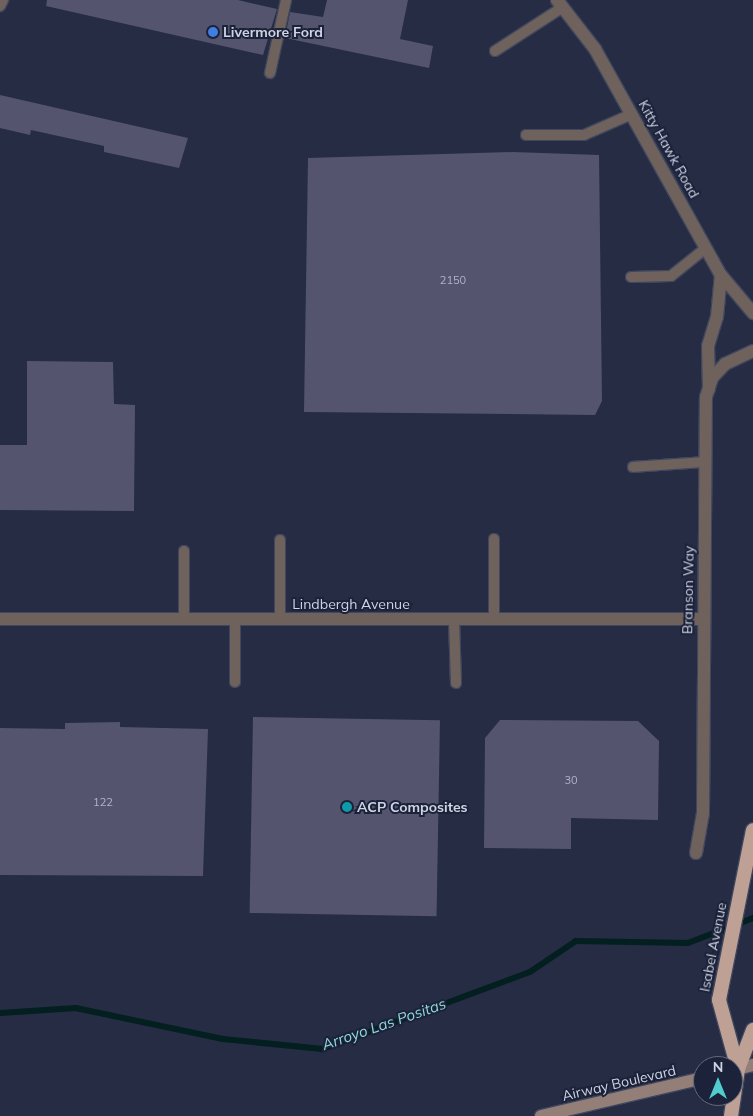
<!DOCTYPE html>
<style>
body{margin:0}
#map{position:relative;width:753px;height:1116px;overflow:hidden;background:#252c44;font-family:Mulish,sans-serif}
div>[style]{position:absolute}
.stream>*{height:5.5px;margin:-2.75px;padding:0 2.75px;transform-origin:2.75px;border-radius:2.75px;background:#031f1f}
.building>*{inset:0;background:#54546f;transform-origin:0 0}
.roads{filter:drop-shadow(1px 0 #40475e) drop-shadow(-1px 0 #40475e) drop-shadow(0 1px #40475e) drop-shadow(0 -1px #40475e)}
.service>*{height:10px;margin:-5px;padding:0 5px;transform-origin:5px;border-radius:5px;background:#6f625d}
.minor>*{height:12px;margin:-6px;padding:0 6px;transform-origin:6px;border-radius:6px;background:#6f625d}
.tertiary>*{height:12px;margin:-6px;padding:0 6px;transform-origin:6px;border-radius:6px;background:#6f625d}
.secondary>*{height:12px;margin:-6px;padding:0 6px;transform-origin:6px;border-radius:6px;background:#947f78}
.trunk>*{height:14px;margin:-7px;padding:0 7px;transform-origin:7px;border-radius:7px;background:#bea095}
.dots>*{width:14px;height:14px;translate:-50% -50%;box-sizing:border-box;border:2px solid #1b2239;border-radius:50%}
span{translate:-50% -50%;white-space:nowrap;text-align:center;line-height:1.15;-webkit-text-stroke:4px #1b2239;paint-order:stroke}
.number-label{font-size:11px;color:#b0b4c7}
.number-label span{-webkit-text-stroke-width:0}
.poi-label{font-size:14px;color:#cfd4e4;font-weight:700}
.left{translate:0 -50%;text-align:left}
.street-label{font-size:14px;color:#cfd4e4}
.water-label{font-size:15px;color:#90d9d8;font-style:italic}
.north{position:absolute;left:693px;top:1056px;width:50px;height:50px;box-sizing:border-box;background:#1b2239;border:1px solid #63697d;border-radius:50%;rotate:0deg;font-size:14px;font-weight:700;line-height:20px;text-align:center;color:#cfd4e4}
.north::after{content:'';display:block;margin:auto;width:18px;height:22px;background:#52cdce;clip-path:polygon(50% 0,100% 100%,50% 72%,0 100%)}
</style>
<div id="map">
<div class="stream">
<i style="left:0;top:1013px;width:76px;rotate:-3.8deg"></i>
<i style="left:76px;top:1008px;width:150px;rotate:11.9deg"></i>
<i style="left:223px;top:1039px;width:100px;rotate:5.7deg"></i>
<i style="left:323px;top:1049px;width:221px;rotate:-20.4deg"></i>
<i style="left:530px;top:972px;width:55px;rotate:-34deg"></i>
<i style="left:576px;top:941px;width:112px;rotate:1deg"></i>
<i style="left:688px;top:943px;width:70px;rotate:-21deg"></i>
</div>
<div class="building">
<i style="clip-path:polygon(47px 0,238px 0,277px 9px,263px 55px,46px 6px)"></i>
<i style="clip-path:polygon(327px 0,408px 0,400px 39px,433px 46px,429px 68px,285px 38px,290px 12px,323px 17px)"></i>
<i style="clip-path:polygon(0 95px,188px 138px,179px 168px,104px 152px,104px 146px,31px 130px,30px 135px,0 128px)"></i>
<i style="clip-path:polygon(513px 152px,599px 155px,602px 401px,595px 415px,304px 412px,308px 158px)"></i>
<i style="clip-path:polygon(27px 361px,113px 362px,114px 404px,135px 405px,134px 511px,0 510px,0 445px,27px 445px)"></i>
<i style="left:253px;top:717px;width:187px;height:196px;rotate:1deg"></i>
<i style="clip-path:polygon(500px 720px,638px 721px,659px 741px,658px 820px,571px 818px,571px 849px,484px 848px,485px 738px)"></i>
<i style="clip-path:polygon(120px 722px,120px 727px,208px 729px,203px 876px,0 875px,0 728px,65px 729px,65px 723px)"></i>
</div>
<div class="roads">
<div class="service">
<i style="left:0;top:6px;width:7px;rotate:-63deg"></i>
<i style="left:495px;top:51px;width:81px;rotate:-32.9deg"></i>
<i style="left:270px;top:73px;width:75px;rotate:-77.6deg"></i>
<i style="left:526px;top:135px;width:58px"></i>
<i style="left:584px;top:135px;width:52px;rotate:-23.6deg"></i>
<i style="left:631px;top:277px;width:40px;rotate:-1.4deg"></i>
<i style="left:671px;top:276px;width:45px;rotate:-38.7deg"></i>
<i style="left:633px;top:467px;width:72px;rotate:-4deg"></i>
<i style="left:494px;top:539px;width:80px;rotate:90deg"></i>
<i style="left:280px;top:540px;width:79px;rotate:90deg"></i>
<i style="left:184px;top:551px;width:68px;rotate:90deg"></i>
<i style="left:454px;top:619px;width:64px;rotate:88.2deg"></i>
<i style="left:235px;top:682px;width:63px;rotate:-90deg"></i>
</div>
<div class="minor">
<i style="left:0;top:619px;width:703px"></i>
<i style="left:696px;top:853px;width:41px;rotate:-80.1deg"></i>
<i style="left:703px;top:813px;width:416px;rotate:-89.6deg"></i>
<i style="left:706px;top:397px;width:20px;rotate:-72deg"></i>
<i style="left:712px;top:378px;width:19px;rotate:-47deg"></i>
<i style="left:725px;top:364px;width:31px;rotate:-25deg"></i>
</div>
<div class="tertiary">
<i style="left:557px;top:0;width:62px;rotate:52.2deg"></i>
<i style="left:595px;top:49px;width:259px;rotate:60.9deg"></i>
<i style="left:721px;top:275px;width:50px;rotate:49.9deg"></i>
<i style="left:709px;top:389px;width:43px;rotate:-91.3deg"></i>
<i style="left:708px;top:346px;width:30px;rotate:-73deg"></i>
<i style="left:717px;top:317px;width:42px;rotate:-84.6deg"></i>
</div>
<div class="secondary">
<i style="left:733px;top:1070px;width:21px;rotate:-14deg"></i>
<i style="left:541px;top:1116px;width:166px;rotate:-13.2deg"></i>
</div>
<div class="trunk">
<i style="left:738px;top:1069px;width:72px;rotate:-105.4deg"></i>
<i style="left:719px;top:1000px;width:173px;rotate:-78.7deg"></i>
<i style="left:731px;top:1116px;width:48px;rotate:-81.5deg"></i>
<i style="left:738px;top:1069px;width:42px;rotate:-69deg"></i>
</div>
</div>
<div class="dots">
<i style="left:213px;top:32px;background:#3f7fe0"></i>
<i style="left:347px;top:807px;background:#0f9aa8"></i>
</div>
<div class="number-label">
<span style="left:453px;top:280px">2150</span>
<span style="left:571px;top:780px">30</span>
<span style="left:103px;top:802px">122</span>
</div>
<div class="poi-label">
<span class="left" style="left:223px;top:32px">Livermore Ford</span>
<span class="left" style="left:357px;top:807px">ACP Composites</span>
</div>
<div class="street-label">
<span style="left:669px;top:149px;rotate:61deg">Kitty Hawk Road</span>
<span style="left:688px;top:590px;rotate:-89deg">Branson Way</span>
<span style="left:351px;top:604px">Lindbergh Avenue</span>
<span style="left:713px;top:947px;rotate:-79deg">Isabel Avenue</span>
<span style="left:619px;top:1083px;rotate:-13deg">Airway Boulevard</span>
</div>
<div class="water-label">
<span style="left:384px;top:1024px;rotate:-19deg">Arroyo Las Positas</span>
</div>
<div class="north">N</div>
</div>
